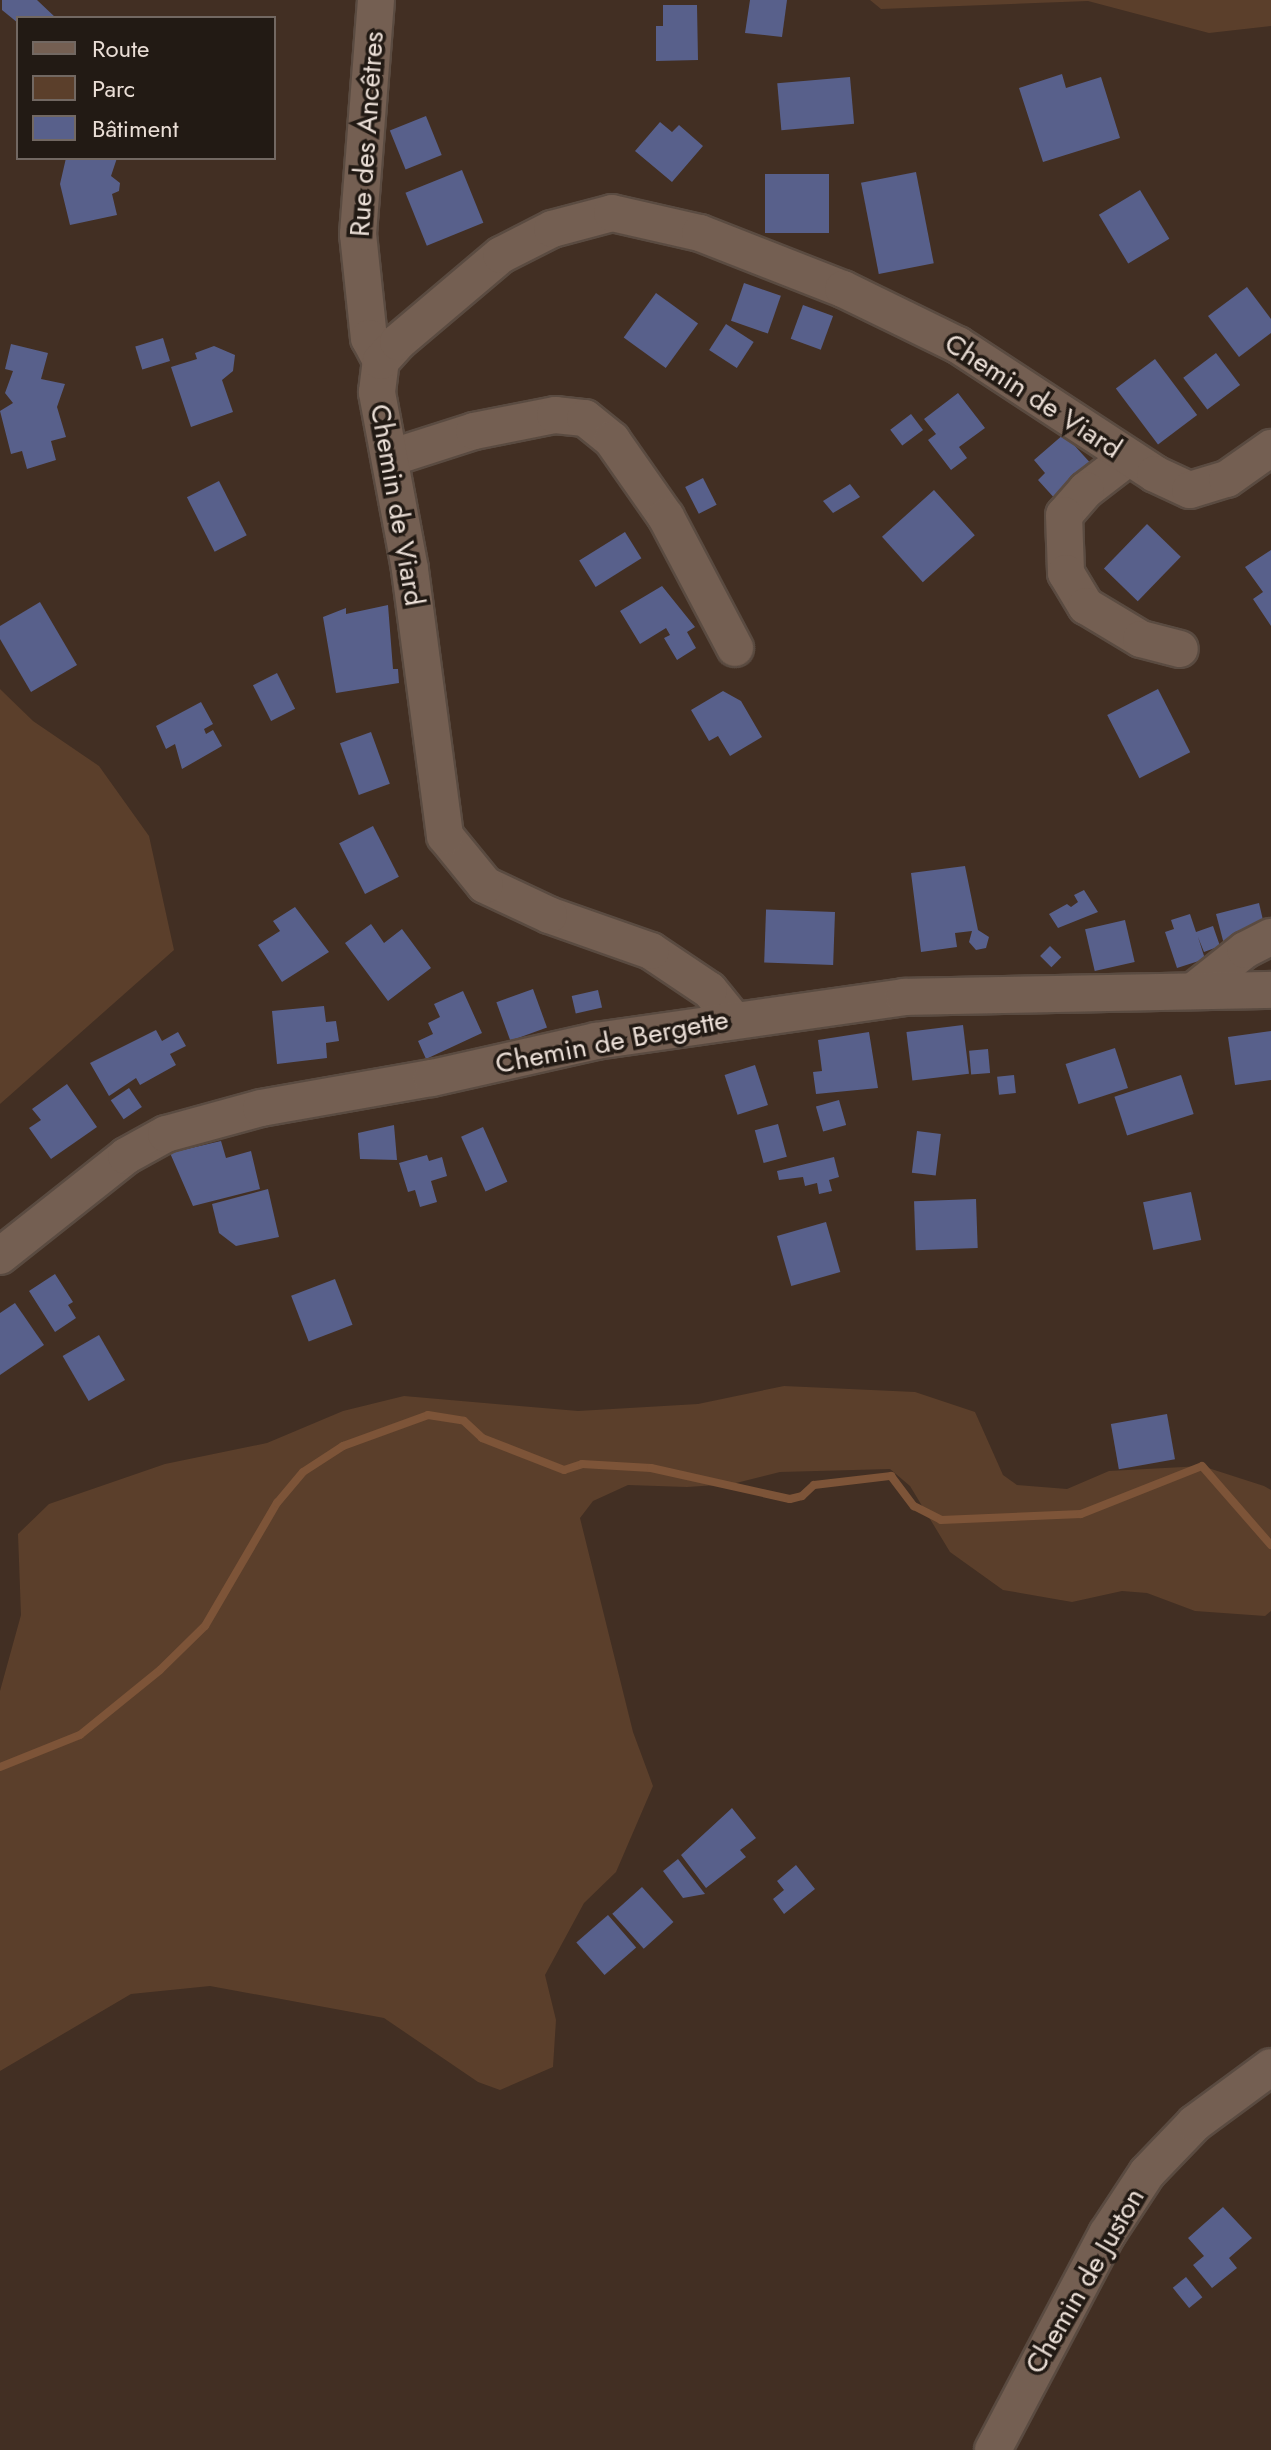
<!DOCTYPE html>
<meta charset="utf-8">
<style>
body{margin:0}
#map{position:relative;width:1271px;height:2450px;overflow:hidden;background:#422f23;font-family:Jost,sans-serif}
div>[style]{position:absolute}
.green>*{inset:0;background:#5b3f2b}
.stream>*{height:8px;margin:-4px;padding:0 4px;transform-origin:4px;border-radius:4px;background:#7d5438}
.building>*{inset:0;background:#58608b;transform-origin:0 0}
.roads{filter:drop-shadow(2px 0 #5a4b41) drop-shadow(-2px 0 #5a4b41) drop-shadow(0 2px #5a4b41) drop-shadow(0 -2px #5a4b41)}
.minor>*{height:36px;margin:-18px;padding:0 18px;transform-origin:18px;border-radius:18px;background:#745f52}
span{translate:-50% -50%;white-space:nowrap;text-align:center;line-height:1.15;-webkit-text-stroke:7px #221a14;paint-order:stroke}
.street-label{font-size:28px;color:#eaded6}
.legend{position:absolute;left:16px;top:16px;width:260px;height:144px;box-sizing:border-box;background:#221a14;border:2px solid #726862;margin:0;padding:10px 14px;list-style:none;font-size:24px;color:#eaded6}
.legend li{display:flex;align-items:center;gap:16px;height:40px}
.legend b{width:40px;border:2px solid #726862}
</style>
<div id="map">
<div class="green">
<i style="clip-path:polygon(870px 0,1271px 0,1271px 26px,1209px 33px,1088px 1px,881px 9px)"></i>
<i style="clip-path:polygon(0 689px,33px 721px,99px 766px,149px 836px,174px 950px,0 1104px)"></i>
<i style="clip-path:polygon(784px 1386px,915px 1392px,975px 1412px,1003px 1475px,1017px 1485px,1067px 1489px,1109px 1471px,1202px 1466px,1264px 1486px,1271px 1490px,1271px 1611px,1265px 1616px,1195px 1611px,1147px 1593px,1122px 1591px,1072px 1602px,1003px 1590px,950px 1552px,910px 1486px,890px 1469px,780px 1472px,732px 1484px,687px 1487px,628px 1485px,593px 1501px,580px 1518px,633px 1732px,653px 1786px,616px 1872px,584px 1903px,545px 1975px,556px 2020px,553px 2067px,500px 2090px,478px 2082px,384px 2018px,210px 1986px,131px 1994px,0 2071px,0 1691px,21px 1615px,18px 1534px,49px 1504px,165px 1464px,267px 1443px,343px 1411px,404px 1396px,578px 1411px,698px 1404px)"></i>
</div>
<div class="stream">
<i style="left:0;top:1767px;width:86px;rotate:-21.8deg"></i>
<i style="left:80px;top:1735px;width:103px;rotate:-39.1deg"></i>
<i style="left:160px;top:1670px;width:63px;rotate:-44.4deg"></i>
<i style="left:205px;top:1626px;width:143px;rotate:-59.7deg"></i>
<i style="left:277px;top:1503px;width:40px;rotate:-50deg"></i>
<i style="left:303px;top:1472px;width:48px;rotate:-33deg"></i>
<i style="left:343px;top:1446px;width:90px;rotate:-20deg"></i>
<i style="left:428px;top:1415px;width:36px;rotate:9deg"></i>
<i style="left:464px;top:1421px;width:25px;rotate:43deg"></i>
<i style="left:482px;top:1438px;width:88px;rotate:21.3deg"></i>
<i style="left:564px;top:1470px;width:19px;rotate:-18deg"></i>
<i style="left:582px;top:1464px;width:69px;rotate:3.3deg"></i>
<i style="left:651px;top:1468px;width:142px;rotate:12.6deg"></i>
<i style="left:790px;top:1499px;width:12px;rotate:-14deg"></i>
<i style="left:802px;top:1496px;width:16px;rotate:-43deg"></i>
<i style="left:814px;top:1485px;width:78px;rotate:-6.7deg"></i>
<i style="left:891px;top:1476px;width:38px;rotate:53deg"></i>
<i style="left:914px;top:1506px;width:30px;rotate:27deg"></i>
<i style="left:941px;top:1520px;width:140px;rotate:-2.5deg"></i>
<i style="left:1081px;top:1514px;width:130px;rotate:-21.6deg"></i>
<i style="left:1202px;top:1466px;width:105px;rotate:48.9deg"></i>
</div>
<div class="building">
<i style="clip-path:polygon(2px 0,37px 0,56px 18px,18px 18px,18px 23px,2px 10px)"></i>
<i style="clip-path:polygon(750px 0,787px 0,782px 37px,745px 33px)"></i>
<i style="clip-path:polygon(663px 5px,697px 5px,698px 60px,656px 61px,656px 26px,663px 26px)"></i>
<i style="clip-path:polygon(1062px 74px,1066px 88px,1101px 77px,1120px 138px,1043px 162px,1019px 88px)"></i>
<i style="left:850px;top:77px;width:47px;height:73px;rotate:85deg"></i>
<i style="left:426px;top:116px;width:42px;height:39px;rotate:68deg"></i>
<i style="clip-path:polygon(660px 122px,672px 132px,679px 125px,703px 146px,672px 182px,635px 151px)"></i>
<i style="clip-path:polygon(66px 158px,117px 158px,111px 176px,120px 183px,119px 191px,112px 194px,117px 215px,70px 225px,60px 184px)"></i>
<i style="left:462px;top:170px;width:57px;height:61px;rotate:68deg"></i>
<i style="left:916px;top:172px;width:93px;height:56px;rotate:79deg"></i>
<i style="left:829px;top:174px;width:59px;height:64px;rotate:90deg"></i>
<i style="left:1140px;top:190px;width:57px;height:48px;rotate:59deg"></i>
<i style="left:744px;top:283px;width:39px;height:40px;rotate:19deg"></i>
<i style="clip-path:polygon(1247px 287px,1271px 319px,1271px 333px,1239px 357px,1208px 316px)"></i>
<i style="left:656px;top:293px;width:52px;height:55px;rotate:36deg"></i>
<i style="left:803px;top:305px;width:32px;height:36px;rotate:20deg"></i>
<i style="left:726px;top:324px;width:33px;height:31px;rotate:33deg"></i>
<i style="left:163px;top:338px;width:24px;height:29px;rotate:73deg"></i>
<i style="clip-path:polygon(11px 344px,48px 353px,41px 379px,65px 384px,57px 407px,66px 437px,51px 441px,56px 460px,27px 469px,22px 451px,11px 454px,0 411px,13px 403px,5px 393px,13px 371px,5px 369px)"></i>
<i style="clip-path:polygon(214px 346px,235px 355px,233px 371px,222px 380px,233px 412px,191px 427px,171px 367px,197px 359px,195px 353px)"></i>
<i style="left:1216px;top:353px;width:40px;height:41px;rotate:53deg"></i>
<i style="left:1155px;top:359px;width:70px;height:49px;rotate:53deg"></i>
<i style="clip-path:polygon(958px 393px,985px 428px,959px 447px,967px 458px,951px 470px,928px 440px,936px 434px,924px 419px)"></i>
<i style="left:911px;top:414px;width:20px;height:26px;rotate:53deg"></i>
<i style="clip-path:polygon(1064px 434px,1094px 467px,1057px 501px,1038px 480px,1045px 473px,1034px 460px)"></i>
<i style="left:703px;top:478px;width:30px;height:20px;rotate:63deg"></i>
<i style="left:219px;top:481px;width:61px;height:36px;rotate:63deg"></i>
<i style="clip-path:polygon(850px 484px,860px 497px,833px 513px,823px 501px)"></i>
<i style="left:934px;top:490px;width:61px;height:70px;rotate:48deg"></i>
<i style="left:1147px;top:524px;width:47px;height:62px;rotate:44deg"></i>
<i style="left:625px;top:532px;width:31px;height:54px;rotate:58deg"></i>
<i style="clip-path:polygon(1271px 550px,1271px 626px,1253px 599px,1263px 592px,1245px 567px)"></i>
<i style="clip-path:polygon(662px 586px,695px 627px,687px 632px,696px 648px,677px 660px,664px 638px,670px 635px,666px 628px,640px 644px,620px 611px)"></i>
<i style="clip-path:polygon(40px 602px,77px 665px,31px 692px,0 639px,0 626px)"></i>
<i style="clip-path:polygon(388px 605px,393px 669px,398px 669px,399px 683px,336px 693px,323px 617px,346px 608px,346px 614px)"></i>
<i style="left:277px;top:673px;width:40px;height:27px;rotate:63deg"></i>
<i style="left:1158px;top:689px;width:71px;height:57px;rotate:63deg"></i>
<i style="clip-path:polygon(723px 691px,741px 701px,762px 737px,730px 756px,718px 736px,709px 741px,691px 710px)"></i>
<i style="clip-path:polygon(201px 702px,213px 724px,204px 729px,206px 734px,213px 730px,222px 746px,182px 769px,175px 744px,166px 749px,156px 726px)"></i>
<i style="left:371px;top:732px;width:55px;height:33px;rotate:70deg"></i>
<i style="left:373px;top:826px;width:57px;height:38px;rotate:63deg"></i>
<i style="clip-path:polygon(965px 866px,978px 930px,989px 937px,986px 948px,976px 950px,969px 942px,972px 931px,955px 933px,957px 947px,921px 952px,911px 873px)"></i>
<i style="clip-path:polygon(1084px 890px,1098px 912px,1058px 928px,1049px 914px,1067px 904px,1071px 907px,1078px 902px,1074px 895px)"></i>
<i style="clip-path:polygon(1259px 903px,1266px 933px,1225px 948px,1216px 914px)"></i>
<i style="clip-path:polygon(295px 907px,329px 952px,282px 982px,258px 945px,280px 931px,273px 921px)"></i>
<i style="left:835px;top:912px;width:53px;height:69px;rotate:92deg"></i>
<i style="clip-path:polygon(1190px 914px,1196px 932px,1213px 926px,1220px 946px,1204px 952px,1198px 937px,1205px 959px,1177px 968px,1165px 932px,1174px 929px,1171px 920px)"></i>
<i style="left:1125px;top:920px;width:43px;height:41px;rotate:77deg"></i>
<i style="clip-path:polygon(371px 924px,384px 943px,402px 929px,431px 968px,388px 1001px,345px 943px)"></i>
<i style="left:1050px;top:946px;width:16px;height:14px;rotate:45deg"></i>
<i style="left:533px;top:989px;width:41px;height:39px;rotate:70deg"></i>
<i style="left:598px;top:990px;width:18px;height:27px;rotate:77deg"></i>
<i style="clip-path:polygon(463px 991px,482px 1033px,426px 1059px,418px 1041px,433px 1034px,428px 1023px,440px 1017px,434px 1004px)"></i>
<i style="clip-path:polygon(324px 1006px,326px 1022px,336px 1021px,339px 1041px,326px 1043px,327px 1058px,277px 1064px,272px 1011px)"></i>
<i style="left:963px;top:1025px;width:49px;height:57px;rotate:83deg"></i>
<i style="clip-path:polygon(156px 1030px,162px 1041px,178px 1032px,186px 1046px,170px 1054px,176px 1065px,140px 1085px,136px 1078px,109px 1096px,90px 1063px)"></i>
<i style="clip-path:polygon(1271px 1031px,1271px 1080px,1235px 1085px,1228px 1037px)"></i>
<i style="clip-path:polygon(869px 1032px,878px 1088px,816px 1094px,813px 1072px,822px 1071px,818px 1040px)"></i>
<i style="left:1115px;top:1048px;width:42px;height:52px;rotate:72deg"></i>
<i style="left:988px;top:1049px;width:24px;height:19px;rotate:85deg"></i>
<i style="left:755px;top:1065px;width:42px;height:32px;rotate:72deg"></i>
<i style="left:1014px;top:1075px;width:18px;height:17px;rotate:84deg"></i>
<i style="left:1181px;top:1075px;width:41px;height:70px;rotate:72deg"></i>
<i style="clip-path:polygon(67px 1084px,97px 1127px,51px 1159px,29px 1128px,41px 1120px,32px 1109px)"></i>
<i style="left:129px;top:1088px;width:23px;height:22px;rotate:56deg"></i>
<i style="left:839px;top:1100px;width:26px;height:24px;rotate:74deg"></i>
<i style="left:778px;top:1124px;width:34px;height:24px;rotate:75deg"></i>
<i style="clip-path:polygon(394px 1125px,397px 1160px,360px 1159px,358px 1133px)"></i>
<i style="left:483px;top:1127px;width:60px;height:24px;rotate:66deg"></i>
<i style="left:917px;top:1131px;width:24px;height:42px;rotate:7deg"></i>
<i style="clip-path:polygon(221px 1141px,226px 1158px,251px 1151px,260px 1189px,193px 1206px,170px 1153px)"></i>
<i style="clip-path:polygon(427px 1155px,429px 1161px,442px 1157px,447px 1176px,431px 1181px,437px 1202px,420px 1207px,415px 1190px,408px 1192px,399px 1163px)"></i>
<i style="clip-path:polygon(834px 1157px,839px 1177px,829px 1180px,832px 1191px,819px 1194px,817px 1183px,805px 1186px,803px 1177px,779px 1180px,777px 1171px)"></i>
<i style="clip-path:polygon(268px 1189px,279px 1237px,236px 1246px,219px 1233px,212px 1204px)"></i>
<i style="left:1191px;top:1192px;width:49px;height:49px;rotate:78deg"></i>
<i style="left:976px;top:1199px;width:49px;height:62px;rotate:88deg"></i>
<i style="left:826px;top:1222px;width:52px;height:51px;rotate:74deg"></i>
<i style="clip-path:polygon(55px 1274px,73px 1302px,68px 1305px,76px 1318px,55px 1332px,29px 1291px)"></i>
<i style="left:335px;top:1279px;width:49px;height:47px;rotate:69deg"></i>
<i style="clip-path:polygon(15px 1303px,44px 1345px,0 1375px,0 1313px)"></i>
<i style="left:99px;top:1335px;width:52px;height:42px;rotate:60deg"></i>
<i style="left:1167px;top:1414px;width:46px;height:57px;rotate:80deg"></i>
<i style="clip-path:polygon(732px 1808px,756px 1838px,740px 1850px,746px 1857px,706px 1888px,681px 1855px)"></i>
<i style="clip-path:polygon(678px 1859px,705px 1894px,683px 1898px,663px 1871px)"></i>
<i style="clip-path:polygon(796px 1865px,815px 1889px,784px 1914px,773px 1899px,784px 1890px,777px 1881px)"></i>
<i style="left:642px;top:1887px;width:47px;height:40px;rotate:48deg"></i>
<i style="left:608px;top:1915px;width:43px;height:42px;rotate:49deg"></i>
<i style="clip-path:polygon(1223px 2207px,1252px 2238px,1229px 2258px,1237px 2268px,1212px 2288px,1193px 2265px,1204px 2256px,1188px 2238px)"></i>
<i style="left:1186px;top:2277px;width:26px;height:17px;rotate:51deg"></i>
</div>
<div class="roads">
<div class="minor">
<i style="left:376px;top:0;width:235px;rotate:94.4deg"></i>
<i style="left:358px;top:234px;width:105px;rotate:84deg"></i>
<i style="left:369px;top:338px;width:26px;rotate:62deg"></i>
<i style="left:1129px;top:457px;width:54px;rotate:142.5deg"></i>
<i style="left:1086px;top:490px;width:33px;rotate:131deg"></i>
<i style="left:1064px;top:515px;width:58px;rotate:88deg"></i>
<i style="left:1066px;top:573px;width:39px;rotate:59deg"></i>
<i style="left:1086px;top:606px;width:64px;rotate:31deg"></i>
<i style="left:1141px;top:639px;width:40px;rotate:14.4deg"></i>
<i style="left:390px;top:458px;width:88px;rotate:-17.8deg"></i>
<i style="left:474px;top:431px;width:83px;rotate:-11.2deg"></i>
<i style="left:555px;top:415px;width:30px;rotate:6deg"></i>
<i style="left:585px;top:418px;width:35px;rotate:39deg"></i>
<i style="left:612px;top:440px;width:94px;rotate:55deg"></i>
<i style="left:666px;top:517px;width:148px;rotate:62.2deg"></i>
<i style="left:1197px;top:988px;width:61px;rotate:-38.4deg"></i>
<i style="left:1245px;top:950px;width:29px;rotate:-27deg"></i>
<i style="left:732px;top:1018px;width:36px;rotate:-129deg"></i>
<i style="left:709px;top:990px;width:70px;rotate:-146.1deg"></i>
<i style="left:651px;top:951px;width:108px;rotate:-160.6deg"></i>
<i style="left:549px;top:915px;width:71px;rotate:-154.9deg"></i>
<i style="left:485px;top:885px;width:63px;rotate:-129.2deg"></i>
<i style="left:445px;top:836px;width:269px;rotate:-97.5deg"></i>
<i style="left:410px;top:569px;width:180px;rotate:-100.6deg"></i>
<i style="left:377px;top:392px;width:31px;rotate:-83deg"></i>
<i style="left:381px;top:361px;width:25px;rotate:-48deg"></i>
<i style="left:398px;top:342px;width:135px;rotate:-40.2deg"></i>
<i style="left:501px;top:255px;width:57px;rotate:-27deg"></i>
<i style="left:552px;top:229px;width:62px;rotate:-14.9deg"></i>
<i style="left:612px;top:213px;width:90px;rotate:12.8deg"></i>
<i style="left:700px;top:233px;width:154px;rotate:21.4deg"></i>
<i style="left:843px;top:289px;width:128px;rotate:26deg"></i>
<i style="left:958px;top:345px;width:235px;rotate:33.2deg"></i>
<i style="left:1155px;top:474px;width:38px;rotate:25deg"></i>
<i style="left:1190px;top:490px;width:39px;rotate:-17deg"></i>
<i style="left:1227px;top:479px;width:54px;rotate:-35.2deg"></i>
<i style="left:0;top:1256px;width:161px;rotate:-38.4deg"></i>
<i style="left:126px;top:1156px;width:46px;rotate:-28.8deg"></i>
<i style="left:166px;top:1134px;width:98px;rotate:-15.3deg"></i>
<i style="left:261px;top:1108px;width:174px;rotate:-10deg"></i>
<i style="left:432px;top:1078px;width:168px;rotate:-12.7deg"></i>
<i style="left:596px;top:1041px;width:311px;rotate:-8.1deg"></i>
<i style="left:904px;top:997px;width:367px;rotate:-1.1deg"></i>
<i style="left:993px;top:2450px;width:244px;rotate:-62.2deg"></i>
<i style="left:1107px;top:2234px;width:73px;rotate:-56.7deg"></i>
<i style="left:1147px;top:2173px;width:69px;rotate:-46.2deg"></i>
<i style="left:1195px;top:2123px;width:94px;rotate:-36.4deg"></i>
</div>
</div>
<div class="street-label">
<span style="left:367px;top:134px;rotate:-86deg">Rue des Ancêtres</span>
<span style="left:1033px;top:396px;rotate:33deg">Chemin de Viard</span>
<span style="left:397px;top:505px;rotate:80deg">Chemin de Viard</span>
<span style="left:612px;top:1042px;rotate:-11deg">Chemin de Bergette</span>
<span style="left:1085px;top:2281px;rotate:-60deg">Chemin de Juston</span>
</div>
<ul class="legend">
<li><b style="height:10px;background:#745f52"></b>Route</li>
<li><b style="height:22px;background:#5b3f2b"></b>Parc</li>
<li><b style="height:22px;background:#58608b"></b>Bâtiment</li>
</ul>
</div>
